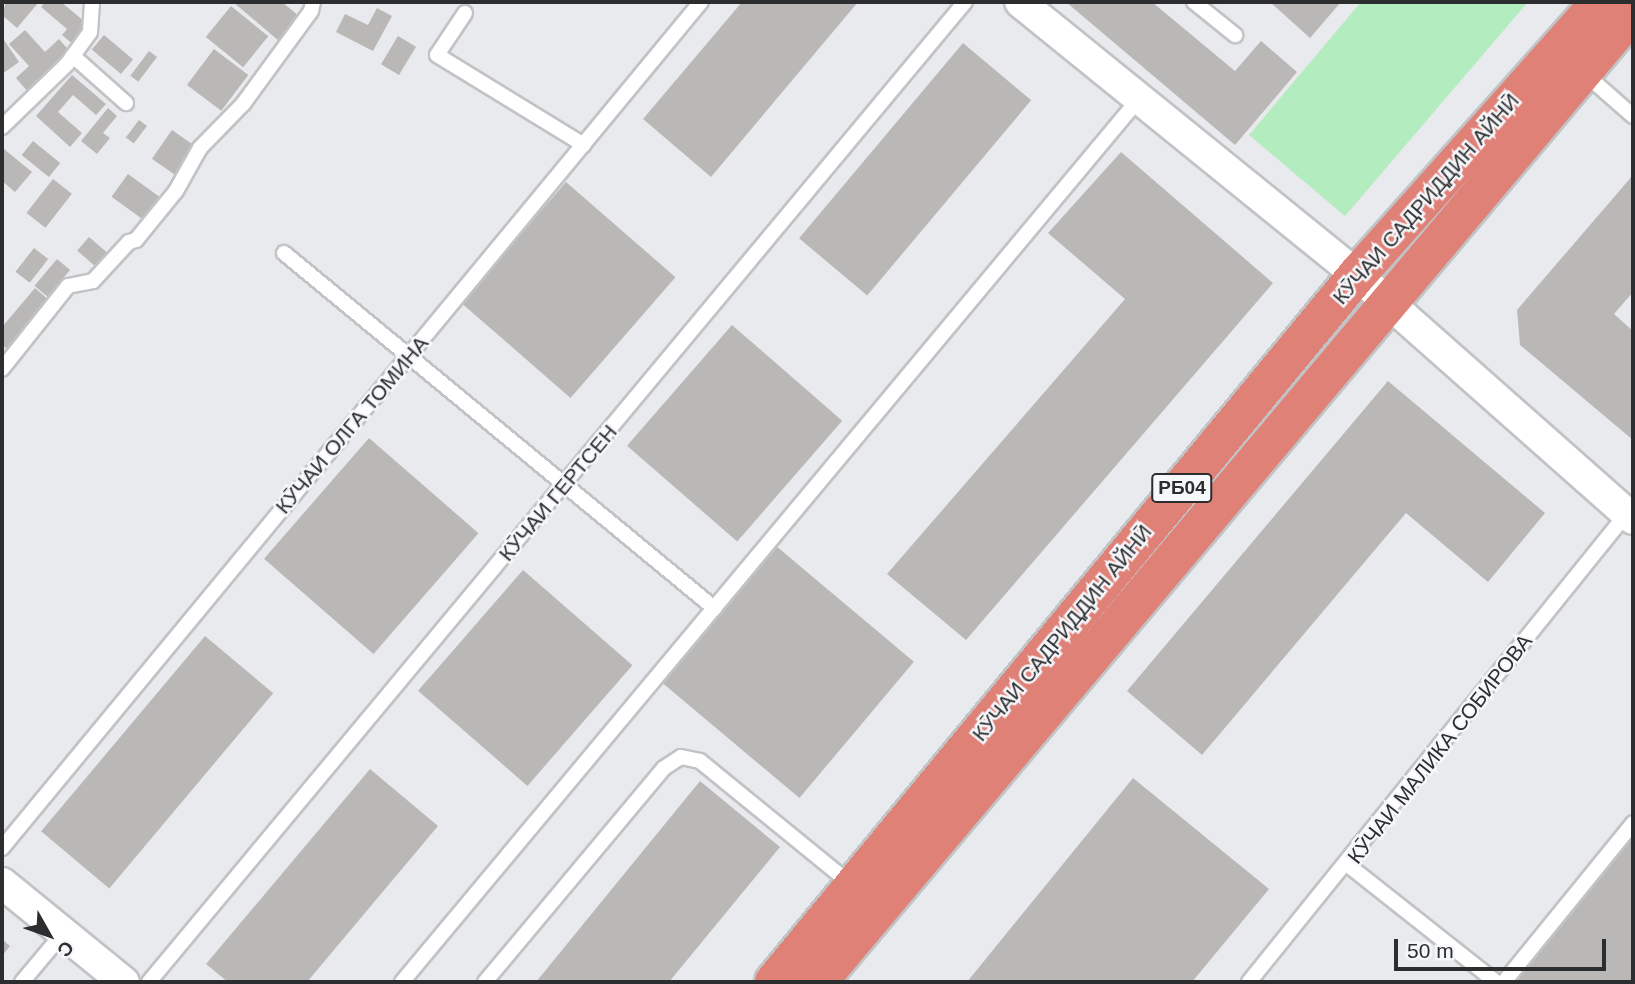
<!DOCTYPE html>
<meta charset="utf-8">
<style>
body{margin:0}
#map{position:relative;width:1635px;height:984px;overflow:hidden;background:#e9eaed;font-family:Arial,sans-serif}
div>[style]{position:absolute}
.green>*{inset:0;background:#b3ecbf}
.building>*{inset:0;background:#bab8b6;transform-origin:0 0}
.roads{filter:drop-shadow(2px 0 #c1c3c5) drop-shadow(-2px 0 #c1c3c5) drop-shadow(0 2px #c1c3c5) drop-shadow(0 -2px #c1c3c5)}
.lane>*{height:14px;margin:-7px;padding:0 7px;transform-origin:7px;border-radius:7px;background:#fff}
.street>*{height:30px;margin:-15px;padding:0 15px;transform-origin:15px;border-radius:15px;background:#fff}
.highway>*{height:38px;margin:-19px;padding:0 19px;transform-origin:19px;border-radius:19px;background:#e08178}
span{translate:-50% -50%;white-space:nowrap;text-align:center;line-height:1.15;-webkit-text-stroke:5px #f6f7fa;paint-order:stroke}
.shield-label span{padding:2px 5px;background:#f6f7fa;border:2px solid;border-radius:5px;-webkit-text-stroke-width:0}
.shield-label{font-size:19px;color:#2c2d2e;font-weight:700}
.street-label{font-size:21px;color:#2c2d2e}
.frame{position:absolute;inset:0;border:4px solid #2c2d2e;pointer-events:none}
.north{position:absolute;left:14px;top:900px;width:70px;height:70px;-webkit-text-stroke:5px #f6f7fa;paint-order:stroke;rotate:130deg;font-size:19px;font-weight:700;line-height:28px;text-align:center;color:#2c2d2e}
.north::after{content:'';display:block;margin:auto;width:24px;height:32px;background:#2c2d2e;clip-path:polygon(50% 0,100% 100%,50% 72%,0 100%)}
.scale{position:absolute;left:1394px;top:939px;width:212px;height:32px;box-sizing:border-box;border:4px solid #2c2d2e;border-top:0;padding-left:9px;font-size:21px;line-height:24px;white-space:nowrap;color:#2c2d2e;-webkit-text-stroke:5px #f6f7fa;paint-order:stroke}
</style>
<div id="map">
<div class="green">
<i style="clip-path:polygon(1361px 2px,1528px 2px,1345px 216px,1249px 135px)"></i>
</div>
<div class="building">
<i style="clip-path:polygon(6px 2px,39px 2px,17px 28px,2px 15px)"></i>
<i style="clip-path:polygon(45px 2px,61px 2px,90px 26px,74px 45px,62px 35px,67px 29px,41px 7px)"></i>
<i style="clip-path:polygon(233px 2px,282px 2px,300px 17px,279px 41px)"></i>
<i style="clip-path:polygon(742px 2px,858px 2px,711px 177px,643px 119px)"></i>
<i style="clip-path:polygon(1066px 2px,1152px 2px,1235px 71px,1261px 41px,1297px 72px,1235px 145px)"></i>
<i style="clip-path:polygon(1270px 2px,1341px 2px,1310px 38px)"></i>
<i style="left:231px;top:6px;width:48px;height:40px;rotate:39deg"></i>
<i style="clip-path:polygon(377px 8px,392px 16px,373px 51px,336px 32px,345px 14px,368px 25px)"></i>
<i style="clip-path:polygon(25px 30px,45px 52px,59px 39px,72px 54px,28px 92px,16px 78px,29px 66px,9px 44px)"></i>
<i style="left:104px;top:35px;width:38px;height:19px;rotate:40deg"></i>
<i style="left:398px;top:36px;width:21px;height:33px;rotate:31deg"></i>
<i style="clip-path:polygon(2px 37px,19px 62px,2px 74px)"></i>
<i style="left:963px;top:43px;width:89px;height:255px;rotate:40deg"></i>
<i style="left:214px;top:49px;width:43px;height:45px;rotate:37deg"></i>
<i style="left:149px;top:51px;width:10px;height:31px;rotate:37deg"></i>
<i style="clip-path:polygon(72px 75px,106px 104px,96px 115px,73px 95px,58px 112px,82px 133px,70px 147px,36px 116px)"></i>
<i style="clip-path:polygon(108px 108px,117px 116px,103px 133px,110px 138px,97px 154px,81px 141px)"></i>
<i style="left:139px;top:120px;width:10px;height:22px;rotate:37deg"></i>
<i style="left:172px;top:130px;width:28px;height:35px;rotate:35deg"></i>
<i style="left:33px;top:141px;width:35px;height:18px;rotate:39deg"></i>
<i style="clip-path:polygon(4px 149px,32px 172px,15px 192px,2px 181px)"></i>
<i style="clip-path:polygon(1121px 152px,1273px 283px,966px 640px,887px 574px,1125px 299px,1048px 233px)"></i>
<i style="left:128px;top:174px;width:43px;height:28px;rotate:36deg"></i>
<i style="clip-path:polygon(1633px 175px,1633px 292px,1614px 314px,1633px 331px,1633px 440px,1520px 345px,1517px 310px)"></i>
<i style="left:53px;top:179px;width:24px;height:43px;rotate:38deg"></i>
<i style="left:566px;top:182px;width:145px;height:160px;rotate:41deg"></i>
<i style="left:89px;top:237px;width:28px;height:18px;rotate:41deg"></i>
<i style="left:34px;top:248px;width:18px;height:30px;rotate:38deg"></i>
<i style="left:57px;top:259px;width:17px;height:35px;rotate:40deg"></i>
<i style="clip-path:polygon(35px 288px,50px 301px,9px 350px,2px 345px,2px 327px)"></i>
<i style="left:732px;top:325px;width:146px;height:160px;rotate:41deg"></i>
<i style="clip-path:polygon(1388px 381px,1545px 513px,1488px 582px,1406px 513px,1202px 755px,1127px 691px)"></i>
<i style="left:369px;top:438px;width:145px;height:160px;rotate:41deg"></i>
<i style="left:776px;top:546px;width:180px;height:178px;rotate:40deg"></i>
<i style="left:523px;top:570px;width:145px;height:160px;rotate:41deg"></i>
<i style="left:205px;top:636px;width:89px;height:255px;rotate:40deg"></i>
<i style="clip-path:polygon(370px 769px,438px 826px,307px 982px,228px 982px,206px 964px)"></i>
<i style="clip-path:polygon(1133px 778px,1269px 889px,1192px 982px,967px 982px)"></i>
<i style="clip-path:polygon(700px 781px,780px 847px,669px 982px,536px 982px)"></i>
<i style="clip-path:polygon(1633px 829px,1633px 982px,1510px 982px)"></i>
<i style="clip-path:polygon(2px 939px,10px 946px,2px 956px)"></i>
</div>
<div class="roads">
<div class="lane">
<i style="left:1194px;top:2px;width:53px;rotate:38.8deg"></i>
<i style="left:465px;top:13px;width:50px;rotate:123.7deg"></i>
<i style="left:437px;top:55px;width:172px;rotate:31.5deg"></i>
<i style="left:73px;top:56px;width:71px;rotate:41.6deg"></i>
<i style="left:1584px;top:73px;width:65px;rotate:41.3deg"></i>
<i style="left:2px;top:127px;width:91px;rotate:-44.1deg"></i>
<i style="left:67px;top:64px;width:39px;rotate:-54deg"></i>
<i style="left:90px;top:32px;width:30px;rotate:-86deg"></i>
<i style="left:284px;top:253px;width:558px;rotate:39.54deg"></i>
<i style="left:2px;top:369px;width:106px;rotate:-51.5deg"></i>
<i style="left:68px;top:286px;width:25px;rotate:-11deg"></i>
<i style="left:93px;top:281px;width:53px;rotate:-47.3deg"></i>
<i style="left:129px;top:242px;width:7px;rotate:-16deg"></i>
<i style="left:136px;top:240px;width:63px;rotate:-50.8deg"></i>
<i style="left:176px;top:191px;width:49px;rotate:-60.8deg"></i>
<i style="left:200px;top:148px;width:62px;rotate:-45.7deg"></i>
<i style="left:243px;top:104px;width:115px;rotate:-53.8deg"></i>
<i style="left:311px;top:11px;width:9px;rotate:-77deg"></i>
<i style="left:2px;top:848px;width:1097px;rotate:-50.44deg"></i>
<i style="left:1348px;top:865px;width:189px;rotate:38.3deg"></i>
<i style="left:22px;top:982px;width:64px;rotate:-50.1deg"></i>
<i style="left:149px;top:982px;width:1275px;rotate:-50.22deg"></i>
<i style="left:402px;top:982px;width:1149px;rotate:-50.16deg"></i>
<i style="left:485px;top:982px;width:279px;rotate:-50.1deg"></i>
<i style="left:664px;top:768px;width:20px;rotate:-33deg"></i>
<i style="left:681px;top:757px;width:19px;rotate:12deg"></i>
<i style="left:700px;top:761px;width:196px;rotate:39.2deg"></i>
<i style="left:1249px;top:982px;width:602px;rotate:-51.13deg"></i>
<i style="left:1504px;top:982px;width:205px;rotate:-50.9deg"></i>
</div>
<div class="street">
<i style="left:1020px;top:2px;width:434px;rotate:39deg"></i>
<i style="left:1357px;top:275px;width:368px;rotate:41.5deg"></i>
<i style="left:2px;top:883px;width:157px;rotate:39.1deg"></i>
</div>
<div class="highway">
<i style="left:774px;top:982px;width:916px;rotate:-50.49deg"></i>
<i style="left:1357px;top:275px;width:365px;rotate:-48.3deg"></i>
<i style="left:818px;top:982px;width:1267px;rotate:-49.96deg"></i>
</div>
</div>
<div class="shield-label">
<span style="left:1182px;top:488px">РБ04</span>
</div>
<div class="street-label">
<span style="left:1426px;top:199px;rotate:-49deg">КӮЧАИ САДРИДДИН АЙНӢ</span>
<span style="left:352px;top:425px;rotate:-50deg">КӮЧАИ ОЛГА ТОМИНА</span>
<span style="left:558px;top:493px;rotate:-50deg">КӮЧАИ ГЕРТСЕН</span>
<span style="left:1062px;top:633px;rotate:-51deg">КӮЧАИ САДРИДДИН АЙНӢ</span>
<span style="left:1440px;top:749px;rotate:-52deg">КӮЧАИ МАЛИКА СОБИРОВА</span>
</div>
<div class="frame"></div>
<div class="north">С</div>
<div class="scale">50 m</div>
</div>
